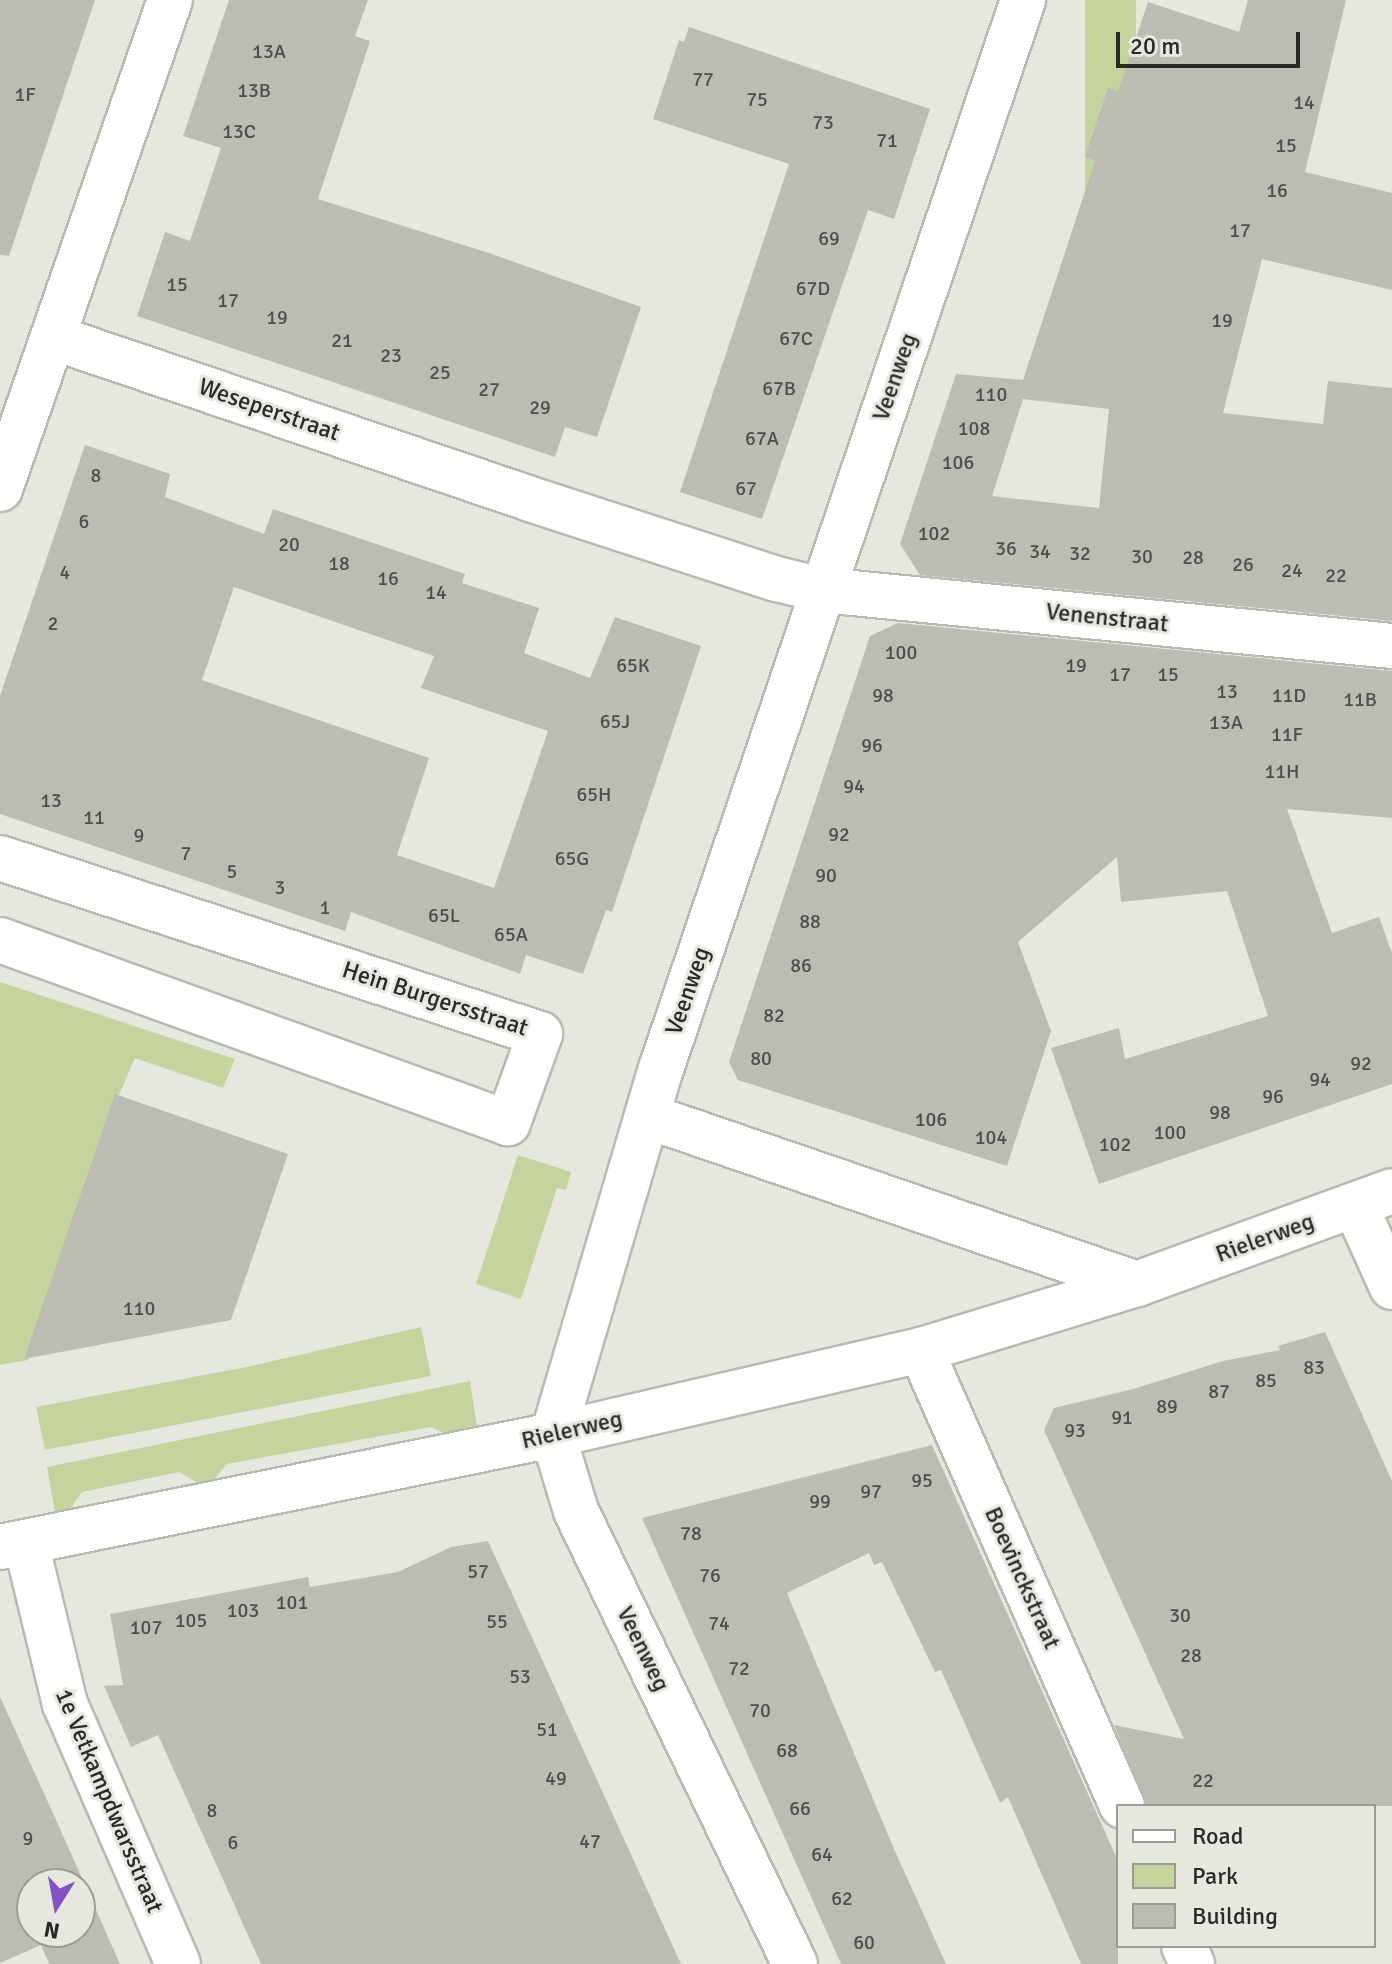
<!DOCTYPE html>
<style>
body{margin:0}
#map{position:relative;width:1392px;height:1964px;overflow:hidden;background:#e6e8e0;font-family:Signika,sans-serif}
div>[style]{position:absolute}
.green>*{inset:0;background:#c5d49c;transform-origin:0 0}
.building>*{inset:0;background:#bbbdb5}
.roads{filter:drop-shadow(2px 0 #b8bab2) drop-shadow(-2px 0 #b8bab2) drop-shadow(0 2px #b8bab2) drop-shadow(0 -2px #b8bab2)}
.minor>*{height:44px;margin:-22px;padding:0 22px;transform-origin:22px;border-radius:22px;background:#fff}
.tertiary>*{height:44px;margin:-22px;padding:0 22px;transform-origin:22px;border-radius:22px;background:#fff}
span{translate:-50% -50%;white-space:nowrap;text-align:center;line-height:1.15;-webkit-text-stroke:6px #e6e8e0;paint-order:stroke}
.number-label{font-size:20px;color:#4e4f4a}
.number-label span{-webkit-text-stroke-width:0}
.street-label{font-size:24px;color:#292a27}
.legend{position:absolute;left:1116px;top:1804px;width:260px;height:144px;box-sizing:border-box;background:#e6e8e0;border:2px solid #9a9c96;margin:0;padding:10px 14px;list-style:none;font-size:24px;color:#292a27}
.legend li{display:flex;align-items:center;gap:16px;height:40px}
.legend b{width:40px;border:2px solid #9a9c96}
.north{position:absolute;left:16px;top:1868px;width:80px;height:80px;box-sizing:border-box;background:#e6e8e0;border:2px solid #9a9c96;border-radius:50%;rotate:191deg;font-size:22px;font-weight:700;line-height:32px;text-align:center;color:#292a27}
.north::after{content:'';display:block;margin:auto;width:28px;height:36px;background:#8350c8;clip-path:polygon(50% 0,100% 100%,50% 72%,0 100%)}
.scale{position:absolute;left:1116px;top:32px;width:184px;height:36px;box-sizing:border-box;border:4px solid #292a27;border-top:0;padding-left:10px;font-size:24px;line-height:28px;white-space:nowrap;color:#292a27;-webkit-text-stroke:6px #e6e8e0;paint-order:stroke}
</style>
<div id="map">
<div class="green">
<i style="left:1085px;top:0;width:51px;height:304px"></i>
<i style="clip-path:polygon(0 982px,235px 1059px,223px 1088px,135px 1058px,105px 1127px,28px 1360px,0 1365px)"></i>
<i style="clip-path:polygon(518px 1155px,571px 1172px,566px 1190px,557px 1188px,521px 1299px,476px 1284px)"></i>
<i style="clip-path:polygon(421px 1327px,431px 1376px,45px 1450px,36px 1407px,246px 1367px)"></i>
<i style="clip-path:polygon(470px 1381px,478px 1433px,451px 1437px,431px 1427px,227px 1464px,210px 1484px,201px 1485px,179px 1472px,82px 1492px,70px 1509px,55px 1512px,47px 1467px)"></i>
</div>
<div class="building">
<i style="clip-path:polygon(0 0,95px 0,9px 256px,0 255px)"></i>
<i style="clip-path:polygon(229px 0,368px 0,355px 36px,370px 41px,318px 199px,492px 254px,641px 307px,597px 437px,565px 427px,555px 457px,137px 316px,165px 232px,190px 241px,221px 148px,183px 136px)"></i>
<i style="clip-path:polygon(evenodd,1248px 0,1346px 0,1305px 172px,1392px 193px,1392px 290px,1262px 259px,1223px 413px,1323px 424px,1328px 381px,1392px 388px,1392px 621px,920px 575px,900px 544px,956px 374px,1023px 380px,1095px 161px,1085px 157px,1108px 88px,1118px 91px,1148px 2px,1239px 32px,1248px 0,1023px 399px,1109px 409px,1099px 508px,992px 496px,1023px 399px)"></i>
<i style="clip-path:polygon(689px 27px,930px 109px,894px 219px,868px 210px,762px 519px,680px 492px,789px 164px,653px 119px,679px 40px,684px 42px)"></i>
<i style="clip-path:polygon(evenodd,85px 445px,170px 474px,165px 497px,264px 534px,273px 509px,465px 574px,462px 583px,539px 608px,524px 653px,590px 678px,615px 617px,701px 646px,612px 912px,606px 910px,583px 974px,526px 955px,520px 974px,351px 912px,345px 931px,0 814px,0 696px,85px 445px,234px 587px,434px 656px,421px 688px,548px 731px,494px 888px,397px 855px,429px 758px,202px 680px,234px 587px)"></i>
<i style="clip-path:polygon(898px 623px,1392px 671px,1392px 818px,1287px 809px,1332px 933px,1379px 917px,1392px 953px,1392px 1084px,1099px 1184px,1051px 1048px,1119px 1028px,1125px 1059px,1268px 1016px,1227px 891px,1121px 902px,1117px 857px,1018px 942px,1051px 1031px,1007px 1166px,738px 1080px,729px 1062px,870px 636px)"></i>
<i style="clip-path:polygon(115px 1094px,288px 1154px,231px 1320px,24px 1359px)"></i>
<i style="clip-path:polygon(1325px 1332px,1392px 1481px,1392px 1806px,1147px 1806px,1114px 1725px,1184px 1739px,1044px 1430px,1054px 1408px,1133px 1389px,1223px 1361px,1280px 1350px,1278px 1346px)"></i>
<i style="clip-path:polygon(932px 1445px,1118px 1861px,1118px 1964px,1081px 1964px,1008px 1797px,1000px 1803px,941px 1670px,935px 1672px,882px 1562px,874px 1565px,869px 1553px,787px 1593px,894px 1849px,946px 1964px,841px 1964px,642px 1518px)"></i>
<i style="clip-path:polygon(488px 1541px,681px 1964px,261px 1964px,158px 1735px,131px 1747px,104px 1686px,123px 1685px,110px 1614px,308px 1577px,310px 1587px,398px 1572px,451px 1547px)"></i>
<i style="clip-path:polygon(evenodd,0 1697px,57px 1822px,120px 1964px,49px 1964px,41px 1945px,0 1963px,0 1697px,32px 1884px,80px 1884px,80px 1932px,32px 1932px,32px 1884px)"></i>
</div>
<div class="roads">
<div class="minor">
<i style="left:55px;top:338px;width:498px;rotate:18.7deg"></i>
<i style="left:527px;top:498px;width:263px;rotate:18deg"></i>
<i style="left:777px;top:579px;width:46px;rotate:13.7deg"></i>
<i style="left:822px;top:590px;width:573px;rotate:5.61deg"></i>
<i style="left:0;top:489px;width:518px;rotate:-70.83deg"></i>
<i style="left:0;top:858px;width:568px;rotate:18.05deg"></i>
<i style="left:540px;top:1034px;width:95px;rotate:109.8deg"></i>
<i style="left:508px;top:1123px;width:540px;rotate:-160.19deg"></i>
<i style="left:647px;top:1116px;width:518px;rotate:18.92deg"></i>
<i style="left:1355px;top:1205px;width:90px;rotate:65.7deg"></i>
<i style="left:921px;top:1350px;width:498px;rotate:66.2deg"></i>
<i style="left:26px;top:1543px;width:166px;rotate:76.4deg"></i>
<i style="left:65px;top:1704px;width:283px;rotate:66.5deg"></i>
<i style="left:0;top:1547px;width:564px;rotate:-11.45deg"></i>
<i style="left:553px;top:1435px;width:378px;rotate:-13deg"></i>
<i style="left:921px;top:1350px;width:226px;rotate:-17deg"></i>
<i style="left:1137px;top:1284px;width:271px;rotate:-20deg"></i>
<i style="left:1184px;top:1946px;width:20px;rotate:66deg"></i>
</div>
<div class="tertiary">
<i style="left:795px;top:1964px;width:503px;rotate:-115.8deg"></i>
<i style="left:576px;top:1511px;width:79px;rotate:-106.8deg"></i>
<i style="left:553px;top:1435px;width:382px;rotate:-73.6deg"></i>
<i style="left:661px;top:1069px;width:1129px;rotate:-71.29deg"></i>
</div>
</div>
<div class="number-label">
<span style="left:269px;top:51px">13A</span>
<span style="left:703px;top:79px">77</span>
<span style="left:254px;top:90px">13B</span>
<span style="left:25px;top:94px">1F</span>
<span style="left:757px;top:99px">75</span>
<span style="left:1304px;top:102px">14</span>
<span style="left:823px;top:122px">73</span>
<span style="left:239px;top:131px">13C</span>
<span style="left:887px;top:140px">71</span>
<span style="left:1286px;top:145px">15</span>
<span style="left:1277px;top:190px">16</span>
<span style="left:1240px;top:230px">17</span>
<span style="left:829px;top:238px">69</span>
<span style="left:177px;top:284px">15</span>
<span style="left:813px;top:288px">67D</span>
<span style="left:228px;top:300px">17</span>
<span style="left:277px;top:317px">19</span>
<span style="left:1222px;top:320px">19</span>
<span style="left:796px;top:338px">67C</span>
<span style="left:342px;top:340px">21</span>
<span style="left:391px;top:355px">23</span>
<span style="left:440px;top:372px">25</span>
<span style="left:779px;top:388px">67B</span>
<span style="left:489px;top:389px">27</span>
<span style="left:991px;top:394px">110</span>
<span style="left:540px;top:407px">29</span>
<span style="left:974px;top:428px">108</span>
<span style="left:762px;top:438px">67A</span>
<span style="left:958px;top:462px">106</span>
<span style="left:96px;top:475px">8</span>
<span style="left:746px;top:488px">67</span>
<span style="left:84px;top:521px">6</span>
<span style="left:934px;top:533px">102</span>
<span style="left:289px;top:544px">20</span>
<span style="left:1006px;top:548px">36</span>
<span style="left:1040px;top:551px">34</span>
<span style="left:1080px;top:553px">32</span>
<span style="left:1142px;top:556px">30</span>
<span style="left:1193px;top:557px">28</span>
<span style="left:339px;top:563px">18</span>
<span style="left:1243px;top:564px">26</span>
<span style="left:1292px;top:570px">24</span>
<span style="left:65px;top:572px">4</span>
<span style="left:1336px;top:575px">22</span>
<span style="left:388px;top:578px">16</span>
<span style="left:436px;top:592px">14</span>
<span style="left:53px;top:623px">2</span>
<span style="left:901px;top:652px">100</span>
<span style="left:633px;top:665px">65K</span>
<span style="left:1076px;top:665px">19</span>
<span style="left:1120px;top:674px">17</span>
<span style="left:1168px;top:674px">15</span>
<span style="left:1227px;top:691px">13</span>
<span style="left:883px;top:695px">98</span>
<span style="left:1289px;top:695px">11D</span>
<span style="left:1360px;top:699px">11B</span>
<span style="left:615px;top:721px">65J</span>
<span style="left:1226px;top:722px">13A</span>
<span style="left:1287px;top:734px">11F</span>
<span style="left:872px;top:745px">96</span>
<span style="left:1282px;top:771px">11H</span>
<span style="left:854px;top:786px">94</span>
<span style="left:594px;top:794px">65H</span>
<span style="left:51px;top:800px">13</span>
<span style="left:94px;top:817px">11</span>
<span style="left:839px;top:834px">92</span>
<span style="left:139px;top:835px">9</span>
<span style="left:186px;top:853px">7</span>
<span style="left:572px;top:858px">65G</span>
<span style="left:232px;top:871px">5</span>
<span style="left:826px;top:875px">90</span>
<span style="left:280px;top:887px">3</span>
<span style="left:325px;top:907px">1</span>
<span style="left:444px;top:915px">65L</span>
<span style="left:810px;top:921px">88</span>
<span style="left:511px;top:934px">65A</span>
<span style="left:801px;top:965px">86</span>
<span style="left:774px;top:1015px">82</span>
<span style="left:761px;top:1058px">80</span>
<span style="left:1361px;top:1063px">92</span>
<span style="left:1320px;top:1079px">94</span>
<span style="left:1273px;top:1096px">96</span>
<span style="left:1220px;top:1112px">98</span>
<span style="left:931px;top:1119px">106</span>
<span style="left:1170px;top:1132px">100</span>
<span style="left:991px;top:1137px">104</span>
<span style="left:1115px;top:1144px">102</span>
<span style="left:139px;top:1308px">110</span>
<span style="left:1314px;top:1367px">83</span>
<span style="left:1266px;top:1380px">85</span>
<span style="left:1219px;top:1391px">87</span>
<span style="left:1167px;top:1406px">89</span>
<span style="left:1122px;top:1417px">91</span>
<span style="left:1075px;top:1430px">93</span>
<span style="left:922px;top:1480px">95</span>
<span style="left:871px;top:1491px">97</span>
<span style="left:820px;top:1501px">99</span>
<span style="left:691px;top:1533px">78</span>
<span style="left:478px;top:1571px">57</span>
<span style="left:710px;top:1575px">76</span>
<span style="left:292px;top:1602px">101</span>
<span style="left:243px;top:1610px">103</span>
<span style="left:1180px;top:1615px">30</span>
<span style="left:191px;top:1620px">105</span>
<span style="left:497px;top:1621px">55</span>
<span style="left:719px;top:1623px">74</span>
<span style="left:146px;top:1627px">107</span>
<span style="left:1191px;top:1655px">28</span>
<span style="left:739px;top:1668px">72</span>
<span style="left:520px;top:1676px">53</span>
<span style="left:760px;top:1710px">70</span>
<span style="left:547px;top:1729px">51</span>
<span style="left:787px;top:1750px">68</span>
<span style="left:556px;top:1778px">49</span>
<span style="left:1203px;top:1780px">22</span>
<span style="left:800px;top:1808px">66</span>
<span style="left:212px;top:1810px">8</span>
<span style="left:28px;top:1838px">9</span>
<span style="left:590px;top:1841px">47</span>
<span style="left:233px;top:1842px">6</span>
<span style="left:822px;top:1854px">64</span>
<span style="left:842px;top:1898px">62</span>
<span style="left:864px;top:1942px">60</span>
</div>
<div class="street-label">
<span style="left:895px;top:377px;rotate:-71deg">Veenweg</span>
<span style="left:269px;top:410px;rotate:19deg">Weseperstraat</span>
<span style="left:1107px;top:618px;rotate:6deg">Venenstraat</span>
<span style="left:688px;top:991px;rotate:-71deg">Veenweg</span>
<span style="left:435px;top:999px;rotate:18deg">Hein Burgersstraat</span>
<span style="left:1265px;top:1238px;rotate:-20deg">Rielerweg</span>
<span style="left:572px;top:1430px;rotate:-13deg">Rielerweg</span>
<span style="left:1022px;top:1578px;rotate:66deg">Boevinckstraat</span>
<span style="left:643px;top:1649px;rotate:64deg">Veenweg</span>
<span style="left:109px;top:1801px;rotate:67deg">1e Vetkampdwarsstraat</span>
</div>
<ul class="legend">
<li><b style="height:10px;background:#fff"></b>Road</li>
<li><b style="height:22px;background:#c5d49c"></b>Park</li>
<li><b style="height:22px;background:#bbbdb5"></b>Building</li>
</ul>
<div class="north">N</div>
<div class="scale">20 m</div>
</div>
